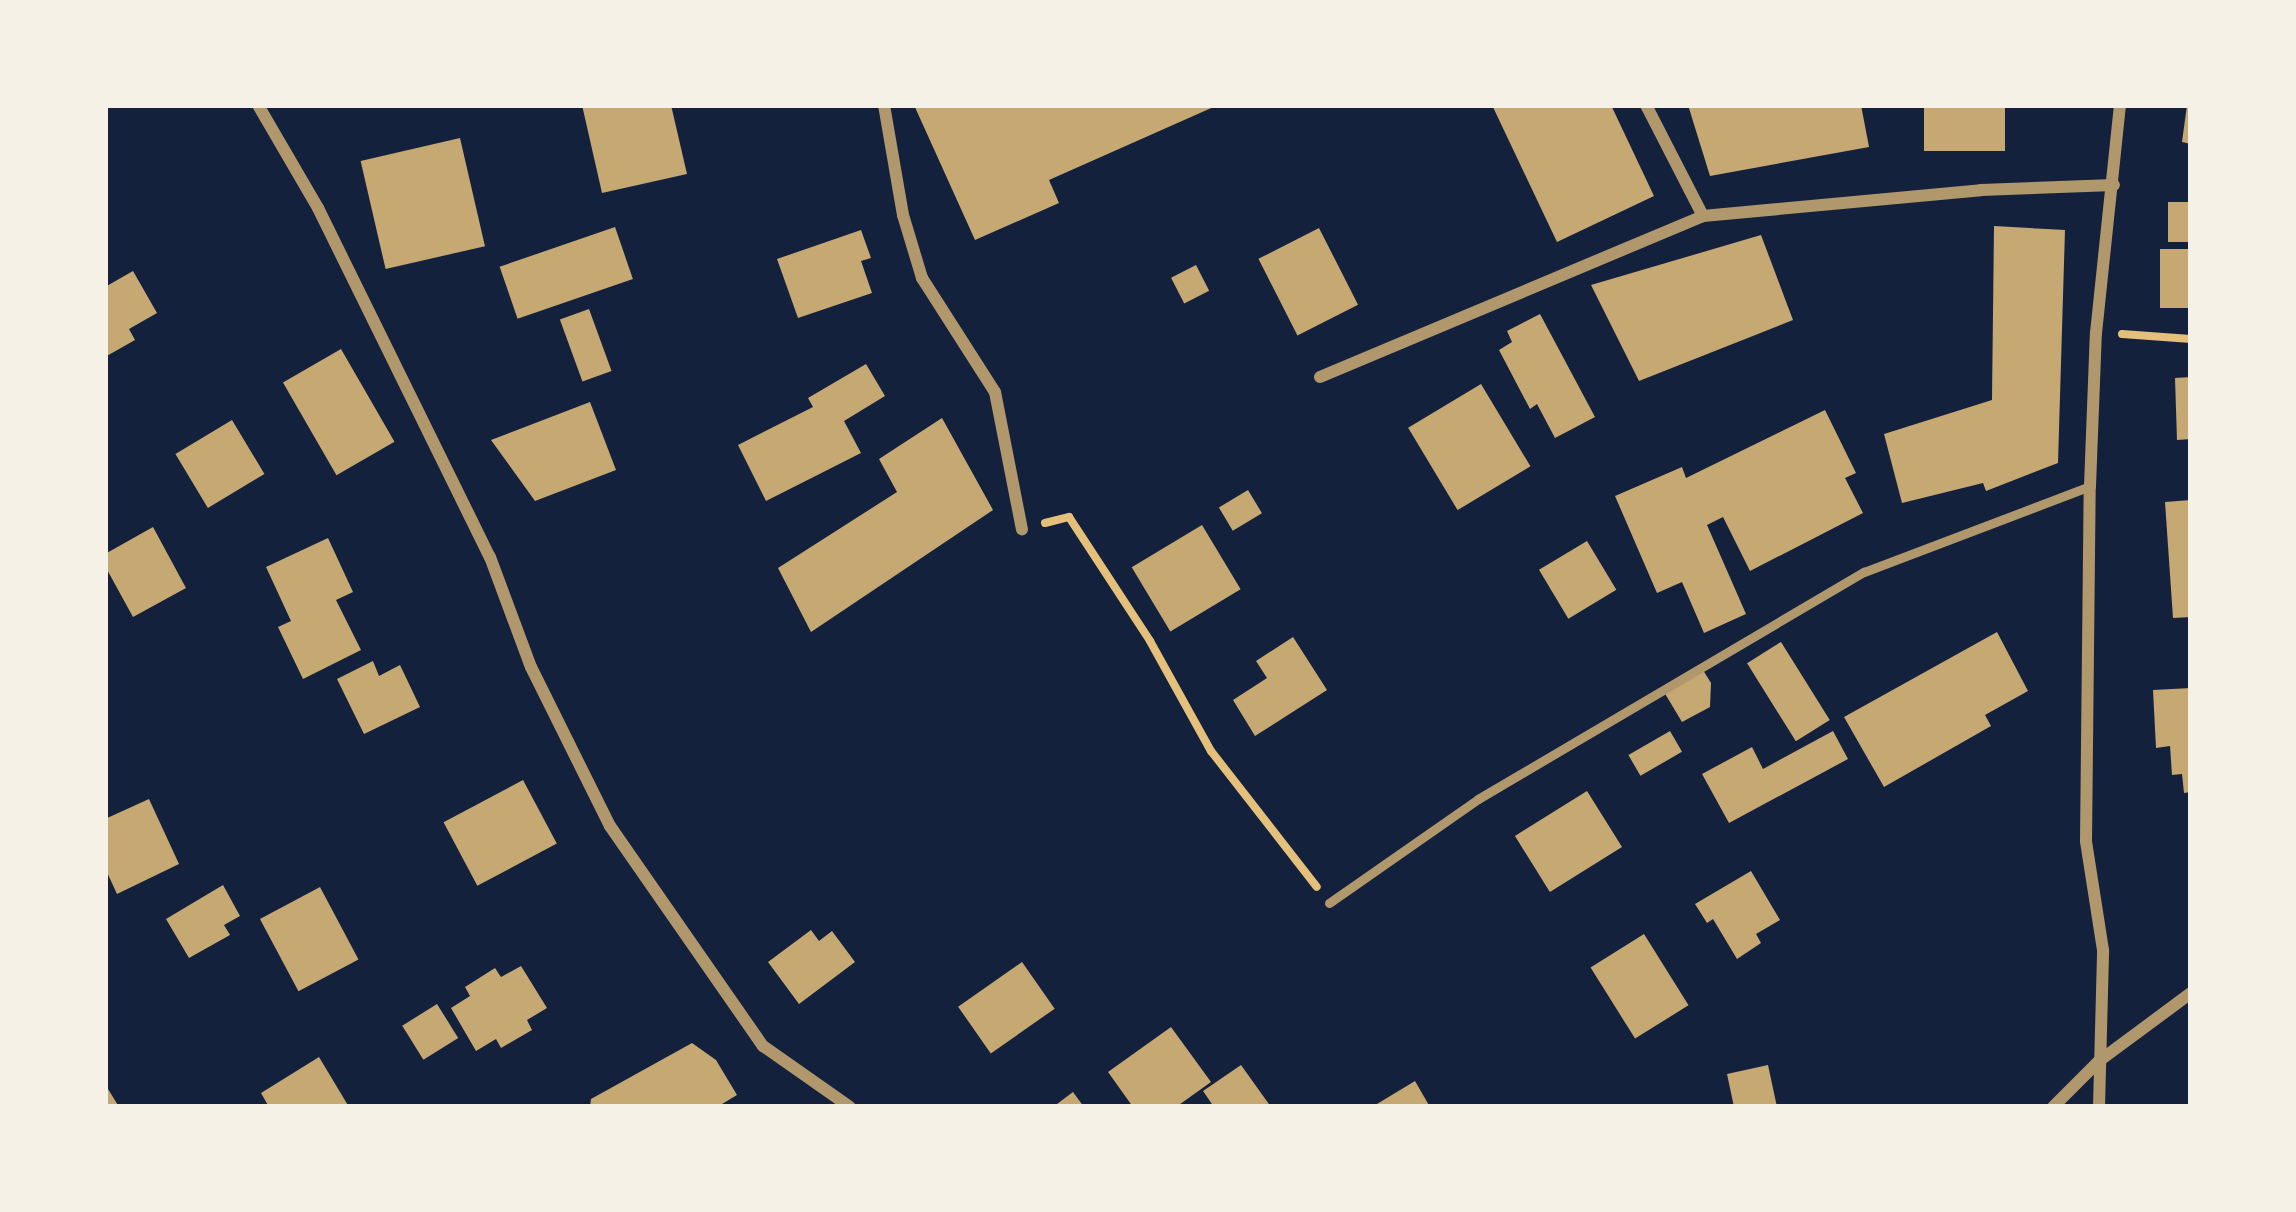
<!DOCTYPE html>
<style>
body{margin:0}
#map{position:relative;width:2296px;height:1212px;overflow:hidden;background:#14213d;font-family:Inter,sans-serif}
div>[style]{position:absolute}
.building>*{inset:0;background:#c6a872;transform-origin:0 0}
.path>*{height:8px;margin:-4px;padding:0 4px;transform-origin:4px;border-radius:4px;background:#e5c07b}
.service>*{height:9px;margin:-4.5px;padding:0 4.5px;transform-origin:4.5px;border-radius:4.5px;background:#b1986c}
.minor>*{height:12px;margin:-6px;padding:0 6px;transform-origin:6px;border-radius:6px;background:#b1986c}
span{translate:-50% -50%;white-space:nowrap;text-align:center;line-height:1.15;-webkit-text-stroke:9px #f6f1e7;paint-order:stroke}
.frame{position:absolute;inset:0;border:108px solid #f6f1e7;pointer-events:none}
</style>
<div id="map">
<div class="building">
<i style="clip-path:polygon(582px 105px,671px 105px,687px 174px,602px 193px)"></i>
<i style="clip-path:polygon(914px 105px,1218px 105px,1049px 180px,1059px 203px,975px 240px)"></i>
<i style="clip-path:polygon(1492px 105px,1611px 105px,1654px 196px,1557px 242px)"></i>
<i style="clip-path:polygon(1688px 105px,1861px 105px,1869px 147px,1710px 176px)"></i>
<i style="left:1924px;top:105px;width:81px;height:46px"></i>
<i style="clip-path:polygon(2187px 105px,2191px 105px,2191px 144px,2182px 142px)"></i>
<i style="left:460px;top:138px;width:111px;height:102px;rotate:77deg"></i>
<i style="left:2191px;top:202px;width:40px;height:23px;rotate:90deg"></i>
<i style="clip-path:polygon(1994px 226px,2065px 230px,2058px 463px,1986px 491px,1983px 483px,1902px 503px,1884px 434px,1992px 400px)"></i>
<i style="left:615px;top:227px;width:55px;height:122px;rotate:71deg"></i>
<i style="left:1319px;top:228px;width:86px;height:68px;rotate:63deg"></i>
<i style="clip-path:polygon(861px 230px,871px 258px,861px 261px,872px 293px,798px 318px,777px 259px)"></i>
<i style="clip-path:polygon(1761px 235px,1793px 320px,1639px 381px,1591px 285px)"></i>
<i style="left:2191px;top:249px;width:59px;height:31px;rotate:90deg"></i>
<i style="left:1196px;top:265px;width:29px;height:28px;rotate:63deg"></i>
<i style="clip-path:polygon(133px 271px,157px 313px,129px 329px,135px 340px,105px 357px,105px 287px)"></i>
<i style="left:589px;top:309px;width:66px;height:31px;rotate:70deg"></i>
<i style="clip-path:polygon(1540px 314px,1595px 417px,1555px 438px,1537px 404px,1530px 409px,1499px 350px,1512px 342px,1507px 331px)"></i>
<i style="left:341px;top:349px;width:107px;height:67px;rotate:60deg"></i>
<i style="clip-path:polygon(866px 364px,885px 396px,844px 421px,861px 453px,766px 501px,738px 445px,813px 407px,808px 398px)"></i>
<i style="clip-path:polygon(2191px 377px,2191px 439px,2177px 440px,2175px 378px)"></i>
<i style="left:1481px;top:384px;width:96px;height:85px;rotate:59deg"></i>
<i style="clip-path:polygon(590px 402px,616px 470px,535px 501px,491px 440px)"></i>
<i style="clip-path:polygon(1825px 410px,1856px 473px,1845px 478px,1863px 513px,1750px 571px,1723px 517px,1707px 525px,1746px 614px,1704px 633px,1682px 582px,1657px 593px,1615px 496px,1682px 467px,1686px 478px)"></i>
<i style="clip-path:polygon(942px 418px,993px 510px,811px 632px,778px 568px,897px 492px,879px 459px)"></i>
<i style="left:232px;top:420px;width:63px;height:66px;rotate:59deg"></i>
<i style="left:1248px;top:490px;width:27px;height:34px;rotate:59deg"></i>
<i style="clip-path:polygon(2191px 500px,2191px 617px,2173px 618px,2165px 502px)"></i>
<i style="left:1202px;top:525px;width:75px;height:82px;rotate:59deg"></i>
<i style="clip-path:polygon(153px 527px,186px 588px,133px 617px,105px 566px,105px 554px)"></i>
<i style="clip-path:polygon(328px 538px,353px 592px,336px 600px,361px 650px,303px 679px,278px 627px,291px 621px,266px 567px)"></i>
<i style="left:1587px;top:541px;width:57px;height:56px;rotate:59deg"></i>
<i style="clip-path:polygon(1997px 632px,2028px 691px,1985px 715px,1991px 726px,1884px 787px,1844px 717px)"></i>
<i style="clip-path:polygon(1293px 637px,1327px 690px,1255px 736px,1233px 700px,1267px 678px,1256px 661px)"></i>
<i style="left:1781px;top:642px;width:92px;height:40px;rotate:58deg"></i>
<i style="clip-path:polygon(373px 661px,379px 676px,400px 665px,420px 707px,364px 734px,337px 679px)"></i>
<i style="clip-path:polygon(1703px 670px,1711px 683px,1710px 707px,1682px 722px,1664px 692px)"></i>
<i style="clip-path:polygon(2191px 688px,2191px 792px,2184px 793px,2182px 774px,2172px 775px,2170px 746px,2156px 748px,2153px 690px)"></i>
<i style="left:1670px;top:731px;width:24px;height:48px;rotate:60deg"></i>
<i style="clip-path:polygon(1833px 731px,1848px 759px,1729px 823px,1702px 774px,1752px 747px,1763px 769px)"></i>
<i style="left:523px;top:780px;width:72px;height:90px;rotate:62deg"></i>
<i style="left:1587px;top:791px;width:66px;height:85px;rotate:58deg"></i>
<i style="clip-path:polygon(149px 799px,179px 864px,117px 894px,105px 868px,105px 819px)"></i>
<i style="clip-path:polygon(1751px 871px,1780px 920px,1756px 934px,1761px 943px,1737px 959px,1713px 919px,1707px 923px,1695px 904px)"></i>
<i style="clip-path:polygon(223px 885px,240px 916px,224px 925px,230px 935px,189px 958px,166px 919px)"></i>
<i style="left:320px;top:887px;width:82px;height:68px;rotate:62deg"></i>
<i style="clip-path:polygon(811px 930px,819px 941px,832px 931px,855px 962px,799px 1004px,768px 962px)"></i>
<i style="left:1644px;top:934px;width:84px;height:63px;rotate:58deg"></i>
<i style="left:1022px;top:962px;width:57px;height:78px;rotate:55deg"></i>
<i style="clip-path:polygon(521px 966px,547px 1008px,527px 1020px,532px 1030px,501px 1048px,496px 1039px,476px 1051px,451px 1008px,470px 996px,465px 987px,495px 968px,501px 977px)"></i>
<i style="left:437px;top:1004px;width:40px;height:41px;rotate:58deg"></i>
<i style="clip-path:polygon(1171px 1027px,1211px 1082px,1176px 1107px,1133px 1107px,1108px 1072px)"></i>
<i style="clip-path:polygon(692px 1043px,716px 1060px,737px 1095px,717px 1107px,590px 1107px,591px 1099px)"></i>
<i style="clip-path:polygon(319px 1057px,349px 1107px,269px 1107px,261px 1093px)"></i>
<i style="clip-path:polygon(1241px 1065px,1271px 1107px,1214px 1107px,1203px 1091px)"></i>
<i style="clip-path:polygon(1768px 1065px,1777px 1107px,1734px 1107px,1727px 1074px)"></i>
<i style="clip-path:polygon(1415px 1081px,1430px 1107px,1372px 1107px)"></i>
<i style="clip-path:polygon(105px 1084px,119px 1107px,105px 1107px)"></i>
<i style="clip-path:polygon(1073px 1092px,1084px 1107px,1053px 1107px)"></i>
</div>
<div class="path">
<i style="left:2122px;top:334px;width:69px;rotate:4.1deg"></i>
<i style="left:1045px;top:523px;width:25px;rotate:-14deg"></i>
<i style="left:1069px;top:517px;width:148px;rotate:56.8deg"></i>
<i style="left:1150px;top:641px;width:126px;rotate:61deg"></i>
<i style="left:1211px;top:751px;width:172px;rotate:52.1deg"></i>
</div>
<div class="service">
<i style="left:1329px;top:903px;width:182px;rotate:-34.9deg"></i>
<i style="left:1478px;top:799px;width:448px;rotate:-30.5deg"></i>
<i style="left:1864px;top:572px;width:242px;rotate:-20.8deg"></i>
</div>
<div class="minor">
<i style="left:258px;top:105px;width:119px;rotate:59.8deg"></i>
<i style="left:318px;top:208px;width:389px;rotate:63.8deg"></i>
<i style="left:490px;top:557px;width:117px;rotate:69.6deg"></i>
<i style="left:531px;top:667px;width:178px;rotate:63.6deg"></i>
<i style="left:610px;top:826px;width:268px;rotate:55.2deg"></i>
<i style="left:763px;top:1046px;width:106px;rotate:35deg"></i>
<i style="left:884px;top:105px;width:112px;rotate:80.2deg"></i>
<i style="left:903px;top:215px;width:66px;rotate:73.2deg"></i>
<i style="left:922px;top:278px;width:135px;rotate:57.4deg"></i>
<i style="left:995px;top:392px;width:140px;rotate:78.9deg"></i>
<i style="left:1646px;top:105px;width:125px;rotate:62.8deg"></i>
<i style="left:1320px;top:377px;width:415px;rotate:-22.8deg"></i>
<i style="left:1703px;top:216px;width:279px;rotate:-5.3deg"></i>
<i style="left:1981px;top:190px;width:133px;rotate:-2.2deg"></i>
<i style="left:2053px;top:1107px;width:65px;rotate:-45deg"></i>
<i style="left:2099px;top:1061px;width:114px;rotate:-36.5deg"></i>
<i style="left:2099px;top:1107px;width:157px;rotate:-88.5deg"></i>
<i style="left:2103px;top:950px;width:110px;rotate:-98.9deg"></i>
<i style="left:2086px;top:841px;width:355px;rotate:-89.4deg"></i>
<i style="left:2090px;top:486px;width:153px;rotate:-87.8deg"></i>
<i style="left:2096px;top:333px;width:229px;rotate:-84deg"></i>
</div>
<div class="frame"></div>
</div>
